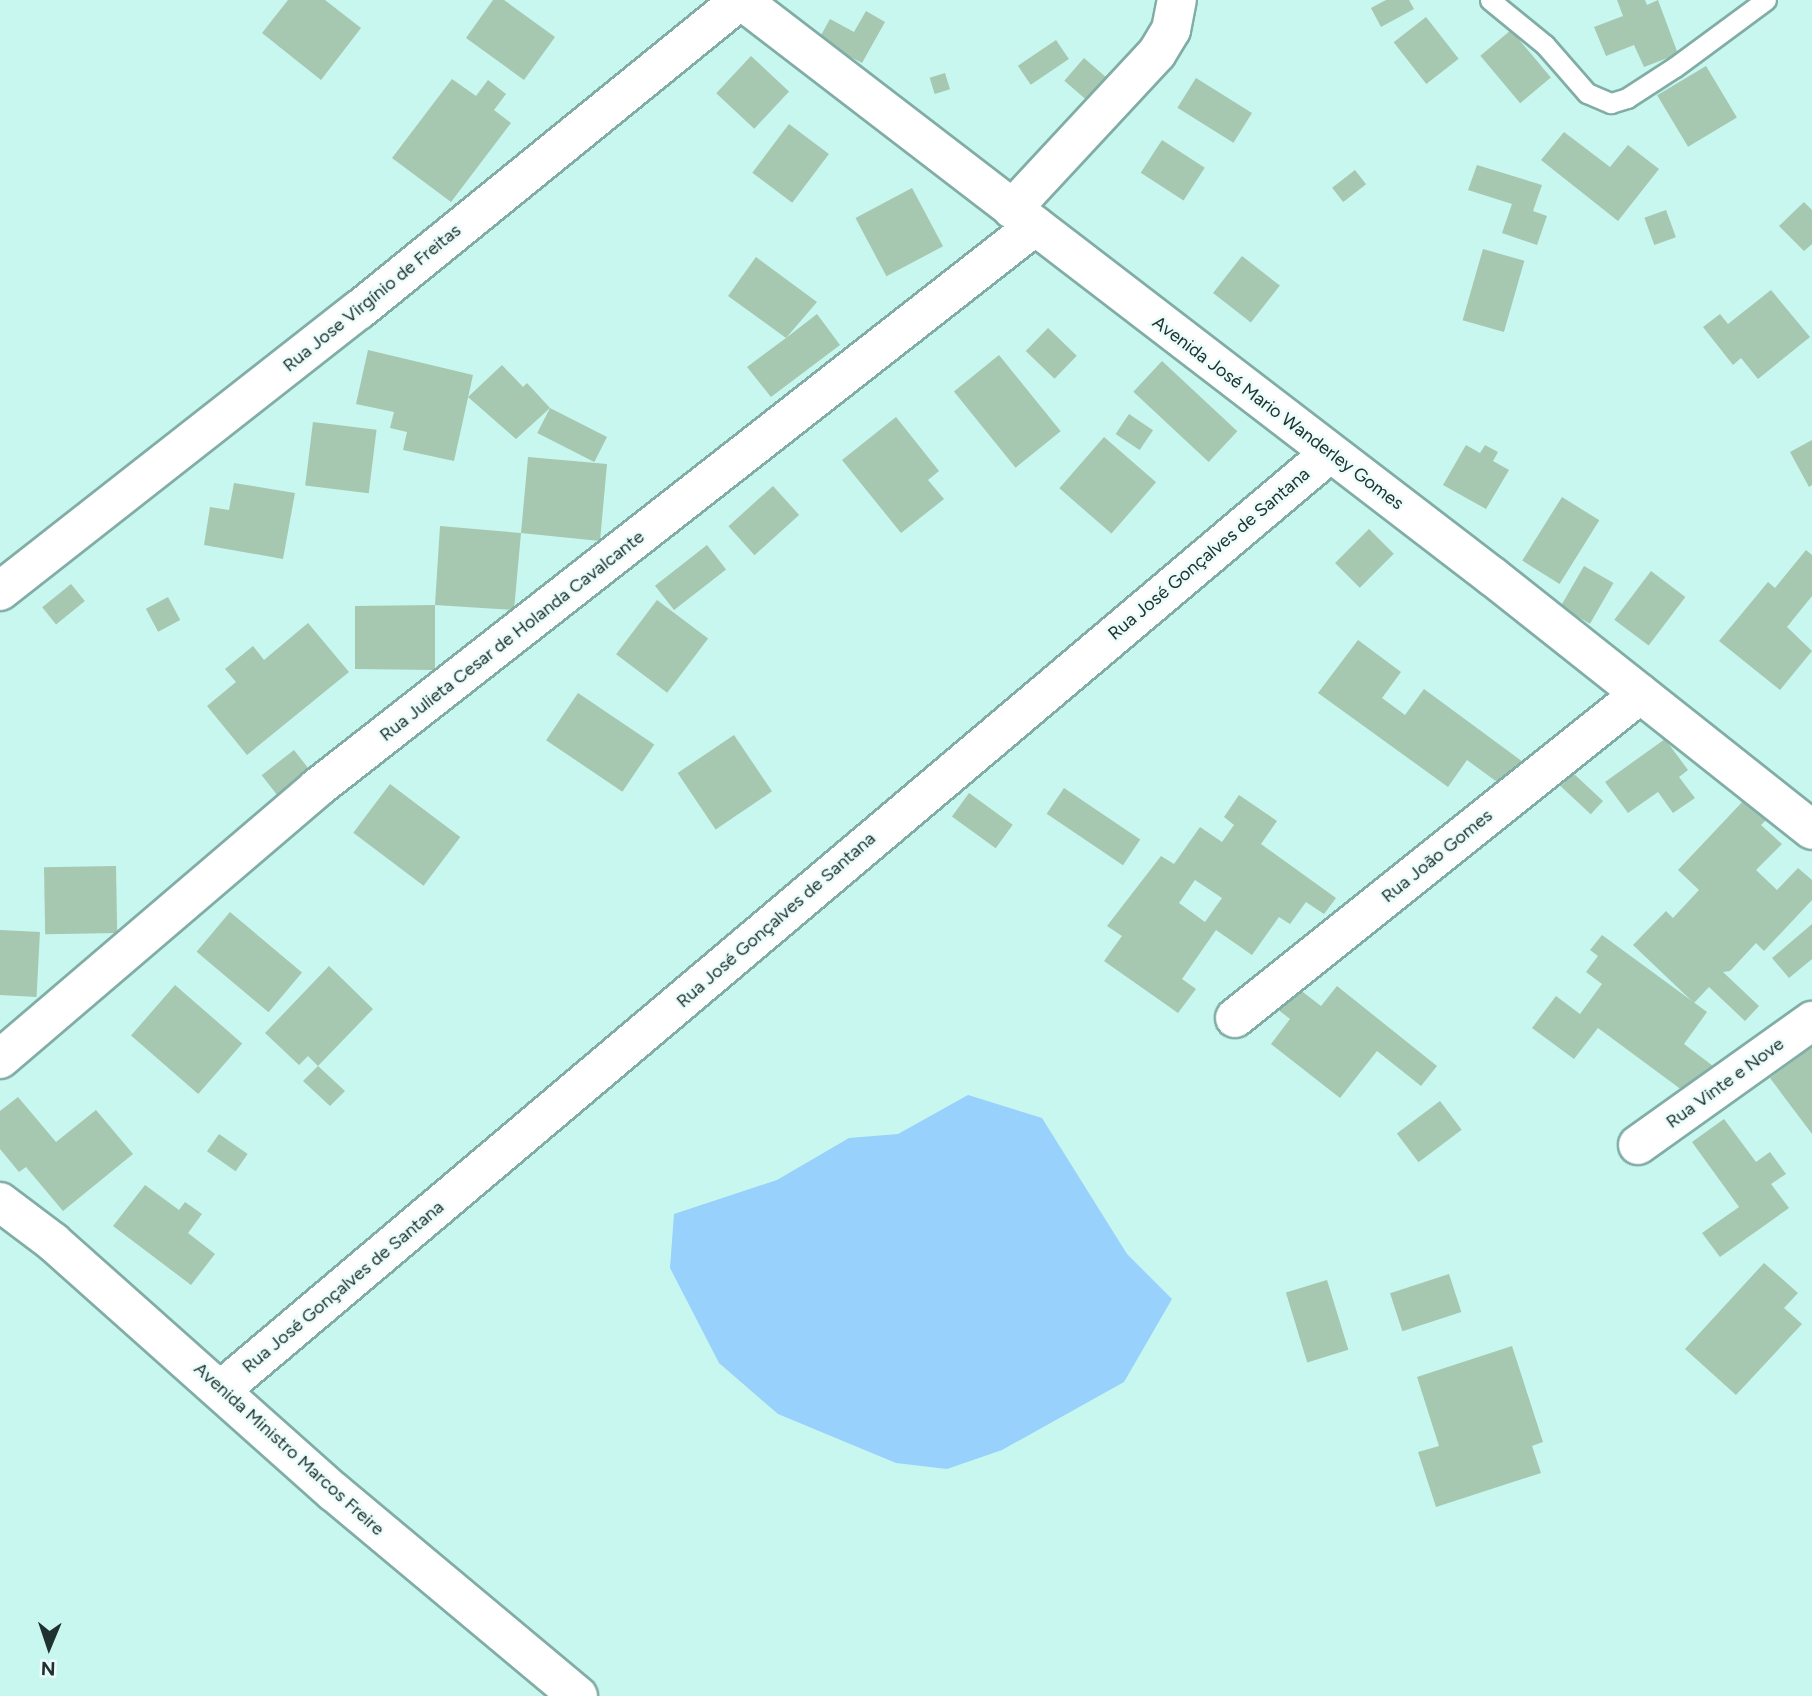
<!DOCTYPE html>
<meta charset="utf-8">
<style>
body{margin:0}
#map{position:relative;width:1812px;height:1696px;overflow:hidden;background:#c8f7ef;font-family:Figtree,sans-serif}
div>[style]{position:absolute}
.water>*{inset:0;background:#97d1fc}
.building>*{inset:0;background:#a6c7b0;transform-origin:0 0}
.roads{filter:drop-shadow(2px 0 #81ada6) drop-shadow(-2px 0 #81ada6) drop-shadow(0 2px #81ada6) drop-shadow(0 -2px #81ada6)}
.lane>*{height:19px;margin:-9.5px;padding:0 9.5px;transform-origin:9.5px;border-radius:9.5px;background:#fff}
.street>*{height:38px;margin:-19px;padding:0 19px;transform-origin:19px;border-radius:19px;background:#fff}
span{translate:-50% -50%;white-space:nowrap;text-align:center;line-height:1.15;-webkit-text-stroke:5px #ebfdfa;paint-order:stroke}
.street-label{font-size:18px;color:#203230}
.north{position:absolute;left:14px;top:1612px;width:70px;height:70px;-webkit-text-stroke:5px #ebfdfa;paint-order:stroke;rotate:182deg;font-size:19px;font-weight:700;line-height:28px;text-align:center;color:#203230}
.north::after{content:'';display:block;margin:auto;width:24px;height:32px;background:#203230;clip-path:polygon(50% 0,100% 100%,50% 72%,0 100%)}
</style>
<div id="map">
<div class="water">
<i style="clip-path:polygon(968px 1095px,1042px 1118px,1127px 1254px,1172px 1299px,1124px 1382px,1002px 1450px,947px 1469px,896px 1463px,778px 1414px,719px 1363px,670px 1268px,674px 1214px,777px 1180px,849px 1138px,898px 1134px)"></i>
</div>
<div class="building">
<i style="clip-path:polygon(288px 0,325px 0,361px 28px,321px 80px,262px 33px)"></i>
<i style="clip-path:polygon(493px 0,504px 0,555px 37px,524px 80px,466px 38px)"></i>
<i style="clip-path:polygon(1386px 0,1409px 0,1414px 9px,1381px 27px,1371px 8px)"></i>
<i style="clip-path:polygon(1617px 0,1645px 0,1647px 5px,1658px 0,1678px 54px,1644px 67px,1634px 45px,1606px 56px,1594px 27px,1623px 16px)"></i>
<i style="clip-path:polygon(866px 11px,885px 22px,862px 63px,843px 53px,839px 60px,815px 46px,830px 19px,854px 32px)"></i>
<i style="left:1426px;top:17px;width:53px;height:41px;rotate:52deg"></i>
<i style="left:1511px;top:30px;width:62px;height:40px;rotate:50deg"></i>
<i style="left:1056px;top:40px;width:23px;height:46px;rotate:56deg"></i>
<i style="left:751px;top:56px;width:52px;height:51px;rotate:43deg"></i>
<i style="left:1084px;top:58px;width:41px;height:30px;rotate:41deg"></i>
<i style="left:1706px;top:66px;width:60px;height:57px;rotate:59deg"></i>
<i style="left:945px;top:73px;width:17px;height:16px;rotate:73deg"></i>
<i style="left:1196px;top:78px;width:66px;height:35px;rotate:32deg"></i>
<i style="clip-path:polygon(452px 79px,476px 96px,488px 80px,506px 94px,494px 110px,511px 123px,451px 202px,392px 158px)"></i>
<i style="left:789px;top:124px;width:50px;height:61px;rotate:37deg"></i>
<i style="clip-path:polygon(1564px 132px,1610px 167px,1628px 145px,1659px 169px,1618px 221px,1541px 160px)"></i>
<i style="left:1162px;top:140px;width:51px;height:39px;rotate:33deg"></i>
<i style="clip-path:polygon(1477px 165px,1542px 185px,1533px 211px,1547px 216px,1537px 245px,1502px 233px,1512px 204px,1468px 190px)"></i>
<i style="left:1355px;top:170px;width:18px;height:29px;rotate:52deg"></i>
<i style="left:912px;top:188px;width:66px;height:64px;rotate:62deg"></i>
<i style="clip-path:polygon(1804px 202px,1812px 210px,1812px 244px,1804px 251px,1779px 226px)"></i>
<i style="left:1666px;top:210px;width:29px;height:23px;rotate:70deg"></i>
<i style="left:1483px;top:249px;width:43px;height:74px;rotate:16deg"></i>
<i style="left:1242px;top:256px;width:48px;height:47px;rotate:38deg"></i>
<i style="clip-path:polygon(756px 257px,817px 302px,786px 338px,817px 314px,840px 345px,771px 397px,747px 367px,786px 338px,728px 296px)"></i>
<i style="clip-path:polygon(1771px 290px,1810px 337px,1758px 379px,1741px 358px,1733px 365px,1703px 327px,1720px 314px,1728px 324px)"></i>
<i style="left:1048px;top:328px;width:40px;height:32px;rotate:44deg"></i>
<i style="clip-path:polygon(368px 350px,473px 375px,454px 461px,403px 450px,407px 432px,390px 428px,394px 412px,356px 404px)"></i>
<i style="left:999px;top:355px;width:98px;height:58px;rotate:51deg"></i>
<i style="left:1162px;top:361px;width:103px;height:42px;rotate:43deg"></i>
<i style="clip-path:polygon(502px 365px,523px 387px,527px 383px,550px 408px,516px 439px,468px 397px)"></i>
<i style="left:550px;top:408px;width:64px;height:28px;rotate:27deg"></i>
<i style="left:1129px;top:414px;width:29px;height:24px;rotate:34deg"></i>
<i style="clip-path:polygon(896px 417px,939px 471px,928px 480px,944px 499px,901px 533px,842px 460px)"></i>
<i style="left:313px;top:422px;width:64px;height:64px;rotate:7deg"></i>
<i style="left:1104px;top:437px;width:69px;height:68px;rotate:41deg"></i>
<i style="clip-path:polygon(1812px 440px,1812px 485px,1809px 487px,1790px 452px)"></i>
<i style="clip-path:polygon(1466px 445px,1480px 453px,1485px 445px,1498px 452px,1493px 461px,1509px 470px,1486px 509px,1443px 485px)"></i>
<i style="clip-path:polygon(528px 457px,607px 464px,600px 541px,521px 533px,514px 610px,435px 605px,435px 670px,355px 669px,355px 606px,435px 605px,440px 526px,521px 533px)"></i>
<i style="clip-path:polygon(234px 483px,295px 493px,283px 559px,204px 545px,210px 507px,229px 510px)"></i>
<i style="left:773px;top:486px;width:39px;height:60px;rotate:48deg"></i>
<i style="left:1562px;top:497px;width:44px;height:75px;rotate:32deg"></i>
<i style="left:1369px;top:529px;width:35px;height:48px;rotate:45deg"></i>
<i style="left:707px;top:545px;width:31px;height:66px;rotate:52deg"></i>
<i style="clip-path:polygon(1806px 550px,1812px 555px,1812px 596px,1787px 627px,1812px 651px,1780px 690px,1719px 641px,1768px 582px,1775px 588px)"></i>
<i style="left:1584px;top:566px;width:34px;height:47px;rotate:30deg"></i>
<i style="left:1651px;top:571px;width:43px;height:61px;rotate:37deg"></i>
<i style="left:71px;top:584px;width:22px;height:37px;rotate:51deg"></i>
<i style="left:168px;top:597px;width:26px;height:25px;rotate:62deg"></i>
<i style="left:657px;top:600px;width:64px;height:68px;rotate:37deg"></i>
<i style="clip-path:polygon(308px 623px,349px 672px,247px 755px,207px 706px,236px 682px,225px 669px,253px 646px,264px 660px)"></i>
<i style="clip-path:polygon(1358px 640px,1401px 672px,1382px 698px,1405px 715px,1424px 689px,1523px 762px,1504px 787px,1467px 760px,1448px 787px,1318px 693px)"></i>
<i style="left:578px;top:693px;width:92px;height:57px;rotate:34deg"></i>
<i style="left:734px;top:735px;width:68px;height:68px;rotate:56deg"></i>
<i style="clip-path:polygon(1665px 739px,1688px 770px,1679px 777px,1695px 798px,1673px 813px,1658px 792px,1628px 813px,1605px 782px)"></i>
<i style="left:294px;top:750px;width:34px;height:41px;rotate:52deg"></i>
<i style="left:1573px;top:773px;width:41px;height:18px;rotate:43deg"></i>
<i style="left:390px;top:784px;width:88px;height:61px;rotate:37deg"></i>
<i style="left:1064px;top:788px;width:92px;height:31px;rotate:34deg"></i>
<i style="left:969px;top:793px;width:54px;height:29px;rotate:36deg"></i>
<i style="clip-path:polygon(evenodd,1239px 795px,1277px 821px,1261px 844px,1336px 898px,1324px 914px,1306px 902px,1290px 924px,1279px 917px,1252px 955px,1216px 930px,1182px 979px,1196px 989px,1178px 1013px,1104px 961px,1122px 936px,1107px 926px,1161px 856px,1174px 864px,1200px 827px,1222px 842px,1234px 825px,1224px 817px,1239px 795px,1195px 880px,1222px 898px,1205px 922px,1179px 903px,1195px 880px)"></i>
<i style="clip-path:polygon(1745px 799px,1767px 819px,1761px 825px,1782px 844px,1756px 870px,1777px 890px,1798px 868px,1812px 880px,1812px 900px,1764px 951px,1756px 943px,1730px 971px,1723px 972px,1759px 1006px,1745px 1021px,1709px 987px,1694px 1003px,1633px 945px,1666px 911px,1673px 918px,1699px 890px,1678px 870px)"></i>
<i style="left:116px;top:866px;width:67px;height:72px;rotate:89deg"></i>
<i style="left:230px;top:912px;width:94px;height:52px;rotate:40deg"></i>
<i style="clip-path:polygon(1812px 924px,1812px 959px,1789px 978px,1772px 958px)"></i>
<i style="left:0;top:930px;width:40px;height:65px;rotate:3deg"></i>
<i style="clip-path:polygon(1602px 935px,1707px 1012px,1684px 1044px,1713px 1066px,1690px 1096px,1598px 1028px,1574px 1059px,1532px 1028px,1556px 996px,1580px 1014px,1602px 984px,1586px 972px,1598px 956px,1590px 950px)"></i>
<i style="clip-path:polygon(329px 966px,373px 1009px,318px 1066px,345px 1091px,330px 1106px,303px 1081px,318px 1066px,308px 1056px,299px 1065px,265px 1033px)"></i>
<i style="left:175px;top:985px;width:89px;height:67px;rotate:41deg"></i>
<i style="clip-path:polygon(1295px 986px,1321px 1006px,1337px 986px,1437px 1066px,1421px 1086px,1377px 1051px,1340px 1098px,1271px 1044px,1290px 1019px,1276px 1008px)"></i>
<i style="clip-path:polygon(1812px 1047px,1812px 1134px,1770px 1078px)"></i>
<i style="clip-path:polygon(18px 1097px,56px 1142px,96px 1110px,133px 1154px,63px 1211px,26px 1167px,19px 1172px,0 1149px,0 1111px)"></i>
<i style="left:1440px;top:1101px;width:36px;height:54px;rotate:53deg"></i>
<i style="clip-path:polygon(1724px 1119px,1756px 1162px,1770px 1152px,1786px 1174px,1771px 1184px,1789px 1208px,1720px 1257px,1702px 1233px,1739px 1207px,1692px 1142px)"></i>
<i style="left:219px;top:1134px;width:35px;height:21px;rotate:35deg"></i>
<i style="clip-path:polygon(145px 1185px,179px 1210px,185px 1202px,202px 1214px,188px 1233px,215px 1254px,191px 1285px,113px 1226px)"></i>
<i style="clip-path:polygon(1764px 1263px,1798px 1293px,1784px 1308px,1802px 1324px,1736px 1395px,1685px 1349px)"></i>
<i style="left:1449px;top:1274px;width:40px;height:62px;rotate:72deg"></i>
<i style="left:1327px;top:1280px;width:73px;height:43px;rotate:73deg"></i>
<i style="clip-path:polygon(1512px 1346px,1543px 1442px,1532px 1446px,1541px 1473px,1436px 1507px,1418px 1452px,1439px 1446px,1417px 1377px)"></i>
</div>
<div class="roads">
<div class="lane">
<i style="left:1490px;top:0;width:71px;rotate:39.3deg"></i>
<i style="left:1545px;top:45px;width:64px;rotate:48.8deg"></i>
<i style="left:1587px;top:93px;width:26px;rotate:23deg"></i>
<i style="left:1611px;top:103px;width:17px;rotate:-17deg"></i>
<i style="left:1627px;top:98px;width:57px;rotate:-32.9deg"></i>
<i style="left:1675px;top:67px;width:113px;rotate:-36.4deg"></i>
</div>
<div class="street">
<i style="left:741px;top:0;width:948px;rotate:37.5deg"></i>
<i style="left:1493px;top:577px;width:407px;rotate:38.4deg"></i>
<i style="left:1012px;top:209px;width:213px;rotate:-47.1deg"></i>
<i style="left:1157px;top:53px;width:27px;rotate:-59deg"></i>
<i style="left:1171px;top:30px;width:31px;rotate:-79deg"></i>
<i style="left:0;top:591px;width:456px;rotate:-38.1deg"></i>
<i style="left:359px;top:310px;width:492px;rotate:-39.1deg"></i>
<i style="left:1235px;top:1018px;width:519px;rotate:-38.66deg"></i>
<i style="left:0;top:1059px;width:417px;rotate:-40.5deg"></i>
<i style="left:317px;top:788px;width:912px;rotate:-38.05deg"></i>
<i style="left:1638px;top:1145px;width:214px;rotate:-35.5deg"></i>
<i style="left:0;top:1202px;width:66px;rotate:37deg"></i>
<i style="left:53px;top:1242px;width:376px;rotate:41.7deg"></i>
<i style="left:334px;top:1492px;width:318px;rotate:39.9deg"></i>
<i style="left:222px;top:1389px;width:1450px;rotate:-40.19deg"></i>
</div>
</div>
<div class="street-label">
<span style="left:372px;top:298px;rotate:-39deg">Rua Jose Virgínio de Freitas</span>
<span style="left:1278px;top:413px;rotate:37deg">Avenida José Mario Wanderley Gomes</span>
<span style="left:1209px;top:554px;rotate:-40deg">Rua José Gonçalves de Santana</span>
<span style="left:512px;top:636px;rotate:-38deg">Rua Julieta Cesar de Holanda Cavalcante</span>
<span style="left:1437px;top:856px;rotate:-39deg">Rua João Gomes</span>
<span style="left:776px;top:920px;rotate:-41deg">Rua José Gonçalves de Santana</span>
<span style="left:1725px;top:1083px;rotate:-36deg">Rua Vinte e Nove</span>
<span style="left:343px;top:1287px;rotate:-40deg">Rua José Gonçalves de Santana</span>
<span style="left:289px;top:1449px;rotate:42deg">Avenida Ministro Marcos Freire</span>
</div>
<div class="north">N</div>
</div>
